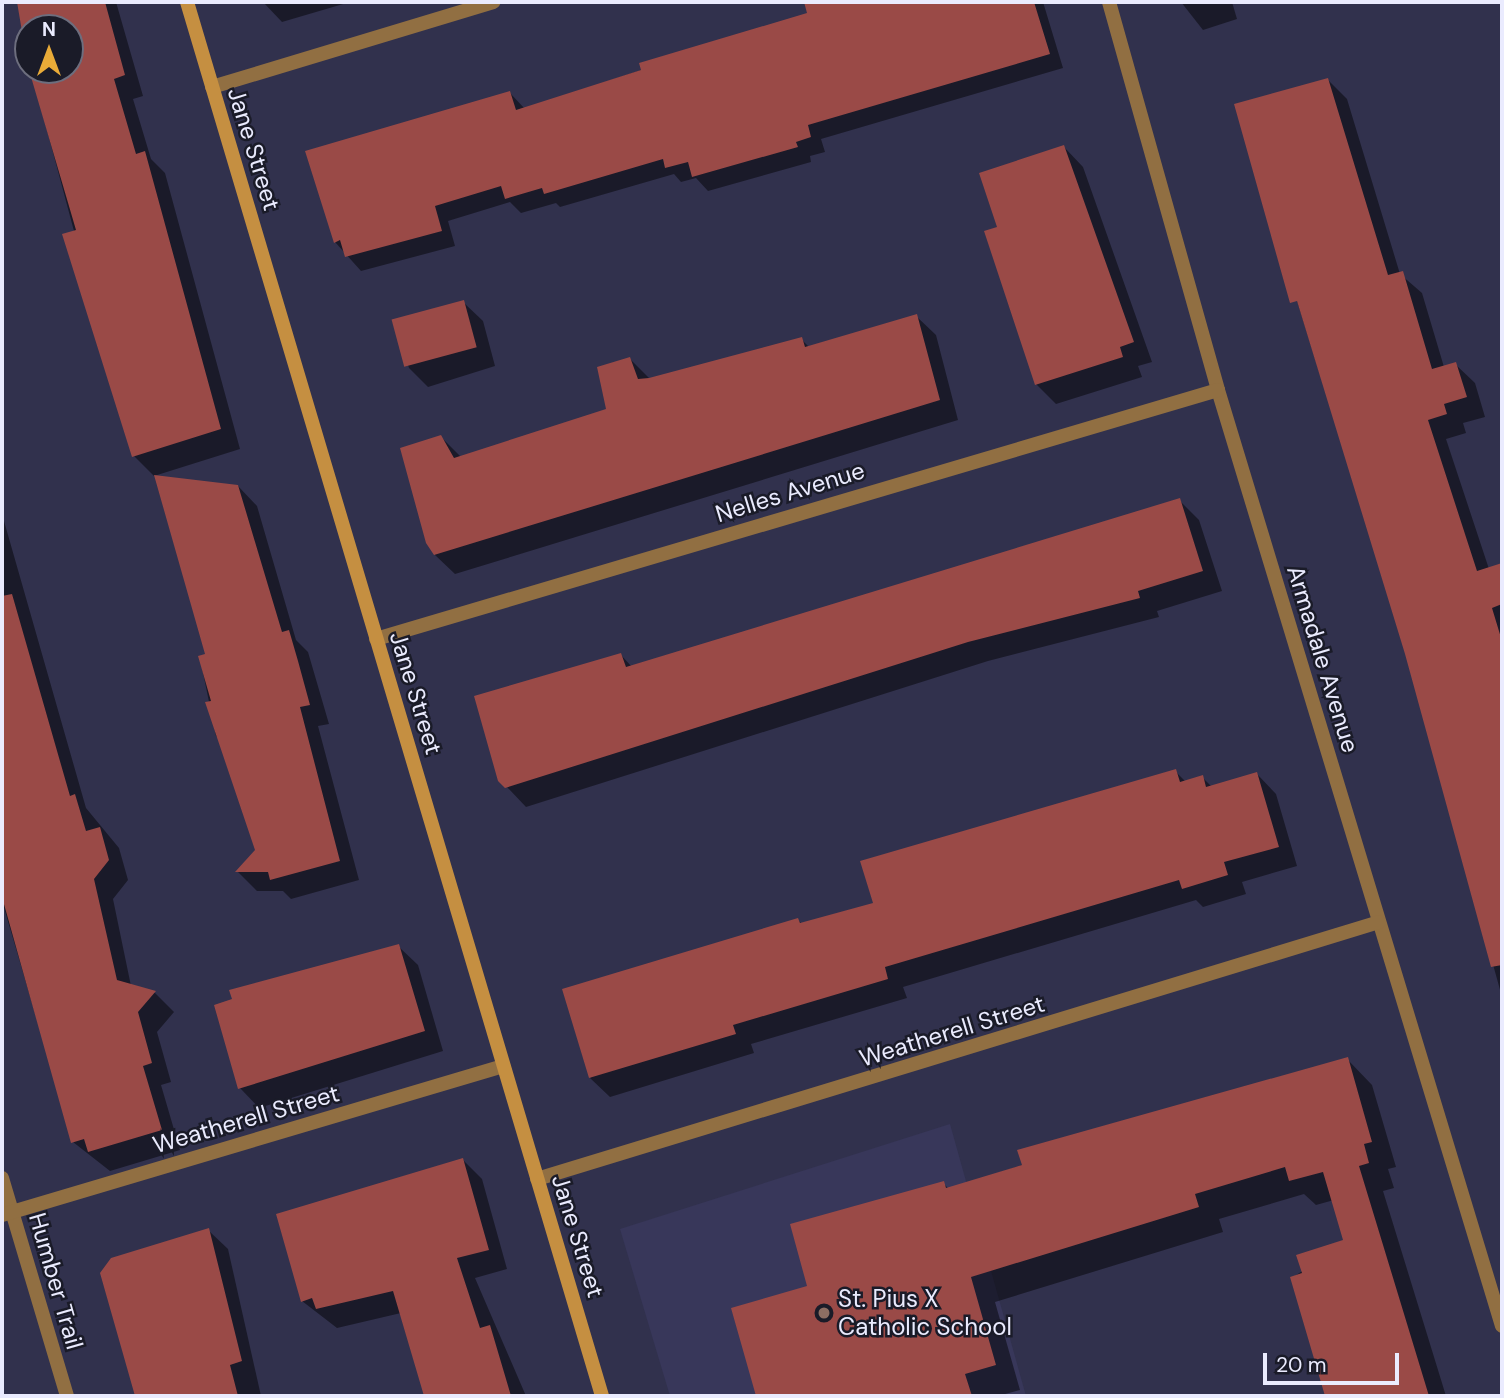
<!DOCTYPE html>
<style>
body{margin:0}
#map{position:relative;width:1504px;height:1398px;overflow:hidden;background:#31314d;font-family:"DM Sans",sans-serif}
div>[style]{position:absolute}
.built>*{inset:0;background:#38375a}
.shadow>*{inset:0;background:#0007}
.building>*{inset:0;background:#9a4a47;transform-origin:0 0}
.street>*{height:14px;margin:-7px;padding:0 7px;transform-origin:7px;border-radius:7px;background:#916f42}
.secondary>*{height:14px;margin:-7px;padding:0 7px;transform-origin:7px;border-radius:7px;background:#c58f41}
.dots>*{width:19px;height:19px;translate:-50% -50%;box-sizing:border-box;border:4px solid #1a1b28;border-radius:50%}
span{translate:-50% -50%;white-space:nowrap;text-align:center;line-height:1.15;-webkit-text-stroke:5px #1a1b28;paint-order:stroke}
.street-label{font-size:24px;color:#eaebfe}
.poi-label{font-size:24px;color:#eaebfe}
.left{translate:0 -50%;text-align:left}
.frame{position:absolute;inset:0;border:4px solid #eaebfe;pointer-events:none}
.north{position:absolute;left:14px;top:14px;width:70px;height:70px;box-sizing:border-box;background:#1a1b28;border:2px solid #6d6e7e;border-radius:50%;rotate:0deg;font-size:19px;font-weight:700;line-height:28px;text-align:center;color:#eaebfe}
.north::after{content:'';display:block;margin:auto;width:24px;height:32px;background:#e9ab38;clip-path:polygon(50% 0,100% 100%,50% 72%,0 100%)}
.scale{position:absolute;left:1263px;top:1353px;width:136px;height:32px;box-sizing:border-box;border:4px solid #eaebfe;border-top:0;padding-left:9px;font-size:21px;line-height:24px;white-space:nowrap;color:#eaebfe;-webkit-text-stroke:5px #1a1b28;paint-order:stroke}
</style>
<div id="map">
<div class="built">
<i style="clip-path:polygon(950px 1124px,1026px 1396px,670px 1396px,620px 1229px)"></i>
</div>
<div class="shadow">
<i style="clip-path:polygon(19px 2px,116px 2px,143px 96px,133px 99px,151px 159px,165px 173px,240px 449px,154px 476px,134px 456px,31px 70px,70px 70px,70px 28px,28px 28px,28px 34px)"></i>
<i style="clip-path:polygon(263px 2px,350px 2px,282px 22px)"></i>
<i style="clip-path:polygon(820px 2px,1043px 2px,1063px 68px,821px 139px,825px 152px,810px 156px,811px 162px,708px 191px,696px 178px,681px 182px,674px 174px,560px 207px,556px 203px,521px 213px,510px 202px,448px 221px,455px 246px,361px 271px,335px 242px,510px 93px,525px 109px,809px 14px,807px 6px)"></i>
<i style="clip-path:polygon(1181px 2px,1232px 2px,1237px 19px,1203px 30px)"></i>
<i style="clip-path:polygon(1328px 80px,1347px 99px,1400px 274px,1422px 293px,1444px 367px,1455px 364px,1475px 383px,1485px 417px,1463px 423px,1466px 433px,1446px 439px,1489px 569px,1502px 565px,1502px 997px,1407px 653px,1236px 105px)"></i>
<i style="clip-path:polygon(1064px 147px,1083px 167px,1152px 362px,1138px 366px,1142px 377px,1056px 404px,1036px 384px)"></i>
<i style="clip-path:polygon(463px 302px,483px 321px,495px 366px,428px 387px,409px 368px,394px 323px)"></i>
<i style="clip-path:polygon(916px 316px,936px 335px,958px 420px,455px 574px,435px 555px,441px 437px,461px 457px,608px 410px,630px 359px,650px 379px,801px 339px,809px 347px)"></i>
<i style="clip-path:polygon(238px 486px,257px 506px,296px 640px,308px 652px,329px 724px,318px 726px,359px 880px,291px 899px,283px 891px,257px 891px,238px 872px,256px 850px,225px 744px,216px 736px,200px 658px,207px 656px)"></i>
<i style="clip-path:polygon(1179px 500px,1199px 520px,1222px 591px,1157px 611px,1159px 617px,988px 661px,526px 807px,507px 787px,621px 655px,632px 667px)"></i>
<i style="clip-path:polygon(2px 514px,86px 808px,119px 848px,128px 880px,113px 899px,131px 986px,155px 993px,174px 1012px,157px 1032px,171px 1082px,161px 1085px,180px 1150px,110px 1171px,73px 1142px,2px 901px)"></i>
<i style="clip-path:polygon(1175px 771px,1186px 782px,1202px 777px,1212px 787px,1257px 774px,1276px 794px,1297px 866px,1242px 882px,1246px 894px,1203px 907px,1196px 900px,903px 987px,907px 998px,751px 1044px,754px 1053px,610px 1097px,590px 1078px,798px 920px,802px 924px,875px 904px)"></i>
<i style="clip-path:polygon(398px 946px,418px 965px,443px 1051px,259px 1108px,240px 1088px)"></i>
<i style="clip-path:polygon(1347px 1059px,1372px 1085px,1396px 1167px,1388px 1169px,1394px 1188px,1383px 1191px,1446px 1396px,1329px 1396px,1292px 1278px,1346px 1241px,1334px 1200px,1316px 1205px,1304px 1194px,1219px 1219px,1223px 1232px,995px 1302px,1020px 1390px,998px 1396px,758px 1396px,733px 1309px,810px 1287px,943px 1183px,949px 1189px)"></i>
<i style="clip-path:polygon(463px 1160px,482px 1179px,507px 1269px,475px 1278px,526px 1396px,425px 1396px,401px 1313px,337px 1328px,302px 1301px)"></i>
<i style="clip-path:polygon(208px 1230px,228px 1249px,261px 1396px,139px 1396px,102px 1273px)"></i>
</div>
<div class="building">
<i style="clip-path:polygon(17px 2px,105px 2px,125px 75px,114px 79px,136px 154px,145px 151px,221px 429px,132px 457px,62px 234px,76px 230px,29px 70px,70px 70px,70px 28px,28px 28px,28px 67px)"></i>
<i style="clip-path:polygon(804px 2px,1034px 2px,1050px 54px,808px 125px,811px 137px,796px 142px,798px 147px,692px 177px,688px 162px,665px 168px,663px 159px,544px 194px,542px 188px,505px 199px,501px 186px,435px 206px,442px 231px,345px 257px,340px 240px,334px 243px,305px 151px,510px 91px,516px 110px,641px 70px,639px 63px,807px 13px)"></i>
<i style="clip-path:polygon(1328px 78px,1388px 275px,1403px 271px,1432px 369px,1456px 362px,1467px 397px,1444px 404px,1447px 414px,1428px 420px,1477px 571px,1502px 563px,1502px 604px,1492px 608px,1502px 641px,1502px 965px,1491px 967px,1405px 654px,1297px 301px,1290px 303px,1234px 104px)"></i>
<i style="clip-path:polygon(1064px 145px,1134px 342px,1120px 347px,1123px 357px,1035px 385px,984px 231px,997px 227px,979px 173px)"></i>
<i style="left:464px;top:300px;width:49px;height:75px;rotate:75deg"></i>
<i style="clip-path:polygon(917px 314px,940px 400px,434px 555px,426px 543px,400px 448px,441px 435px,454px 458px,606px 409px,597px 367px,630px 357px,638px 379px,649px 378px,802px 337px,805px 347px)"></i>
<i style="clip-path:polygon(154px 475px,238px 485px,282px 632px,289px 630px,298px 661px,310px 705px,300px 707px,340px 861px,270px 880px,268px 872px,235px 872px,255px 850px,205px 702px,211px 701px,198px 656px,205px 654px)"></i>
<i style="clip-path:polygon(1180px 498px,1203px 571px,1138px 591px,1140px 598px,968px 642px,505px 788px,498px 781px,474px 696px,621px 653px,626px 667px)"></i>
<i style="clip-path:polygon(12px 594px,70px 796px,75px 794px,86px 831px,100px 827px,109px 860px,94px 879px,117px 980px,156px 991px,138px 1012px,152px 1063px,143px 1066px,162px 1130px,88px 1152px,84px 1139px,71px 1143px,2px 897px,2px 596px)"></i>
<i style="clip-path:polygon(1176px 769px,1180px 782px,1203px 775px,1206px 787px,1257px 772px,1279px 847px,1224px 862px,1228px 875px,1182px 889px,1179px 880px,885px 967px,888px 979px,733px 1025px,736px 1034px,589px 1078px,562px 989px,798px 918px,800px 923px,873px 903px,860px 861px)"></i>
<i style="clip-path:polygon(399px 944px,425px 1031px,238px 1089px,214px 1005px,232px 999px,229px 990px)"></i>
<i style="clip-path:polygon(1348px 1057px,1372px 1142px,1364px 1144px,1369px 1163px,1359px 1166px,1429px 1396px,1325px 1396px,1290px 1277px,1302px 1273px,1296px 1255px,1343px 1240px,1323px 1172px,1289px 1181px,1285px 1167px,1195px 1194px,1199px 1207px,971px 1277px,996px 1365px,965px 1374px,972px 1396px,756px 1396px,731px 1308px,807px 1286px,790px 1224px,944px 1181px,946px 1188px,1022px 1165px,1017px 1150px)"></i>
<i style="clip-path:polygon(463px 1158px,489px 1250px,457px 1258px,480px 1328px,490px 1325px,511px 1396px,424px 1396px,393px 1291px,316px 1309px,312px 1298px,301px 1302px,276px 1214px)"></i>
<i style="clip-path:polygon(209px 1228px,242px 1361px,230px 1365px,238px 1396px,135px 1396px,100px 1273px,111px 1258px)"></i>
</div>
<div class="street">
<i style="left:1109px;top:2px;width:403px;rotate:74.3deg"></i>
<i style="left:1218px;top:390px;width:978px;rotate:73.12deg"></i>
<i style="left:212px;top:87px;width:294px;rotate:-16.8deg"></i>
<i style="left:376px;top:639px;width:878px;rotate:-16.47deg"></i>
<i style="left:2px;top:1178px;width:227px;rotate:73.4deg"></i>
<i style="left:537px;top:1179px;width:880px;rotate:-16.97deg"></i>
<i style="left:2px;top:1215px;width:523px;rotate:-16.56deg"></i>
</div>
<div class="secondary">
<i style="left:187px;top:2px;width:1454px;rotate:73.42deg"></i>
</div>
<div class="dots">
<i style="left:824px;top:1313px;background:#8d6e63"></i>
</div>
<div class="street-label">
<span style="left:254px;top:149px;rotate:73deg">Jane Street</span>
<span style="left:790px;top:492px;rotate:-17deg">Nelles Avenue</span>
<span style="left:1323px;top:659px;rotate:73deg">Armadale Avenue</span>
<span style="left:416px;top:693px;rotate:73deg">Jane Street</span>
<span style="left:952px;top:1031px;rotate:-17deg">Weatherell Street</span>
<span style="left:246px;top:1119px;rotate:-16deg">Weatherell Street</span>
<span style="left:578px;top:1236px;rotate:73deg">Jane Street</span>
<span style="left:56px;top:1281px;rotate:74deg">Humber Trail</span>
</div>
<div class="poi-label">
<span class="left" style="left:838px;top:1313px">St. Pius X<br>Catholic School</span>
</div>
<div class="frame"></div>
<div class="north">N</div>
<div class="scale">20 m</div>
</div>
